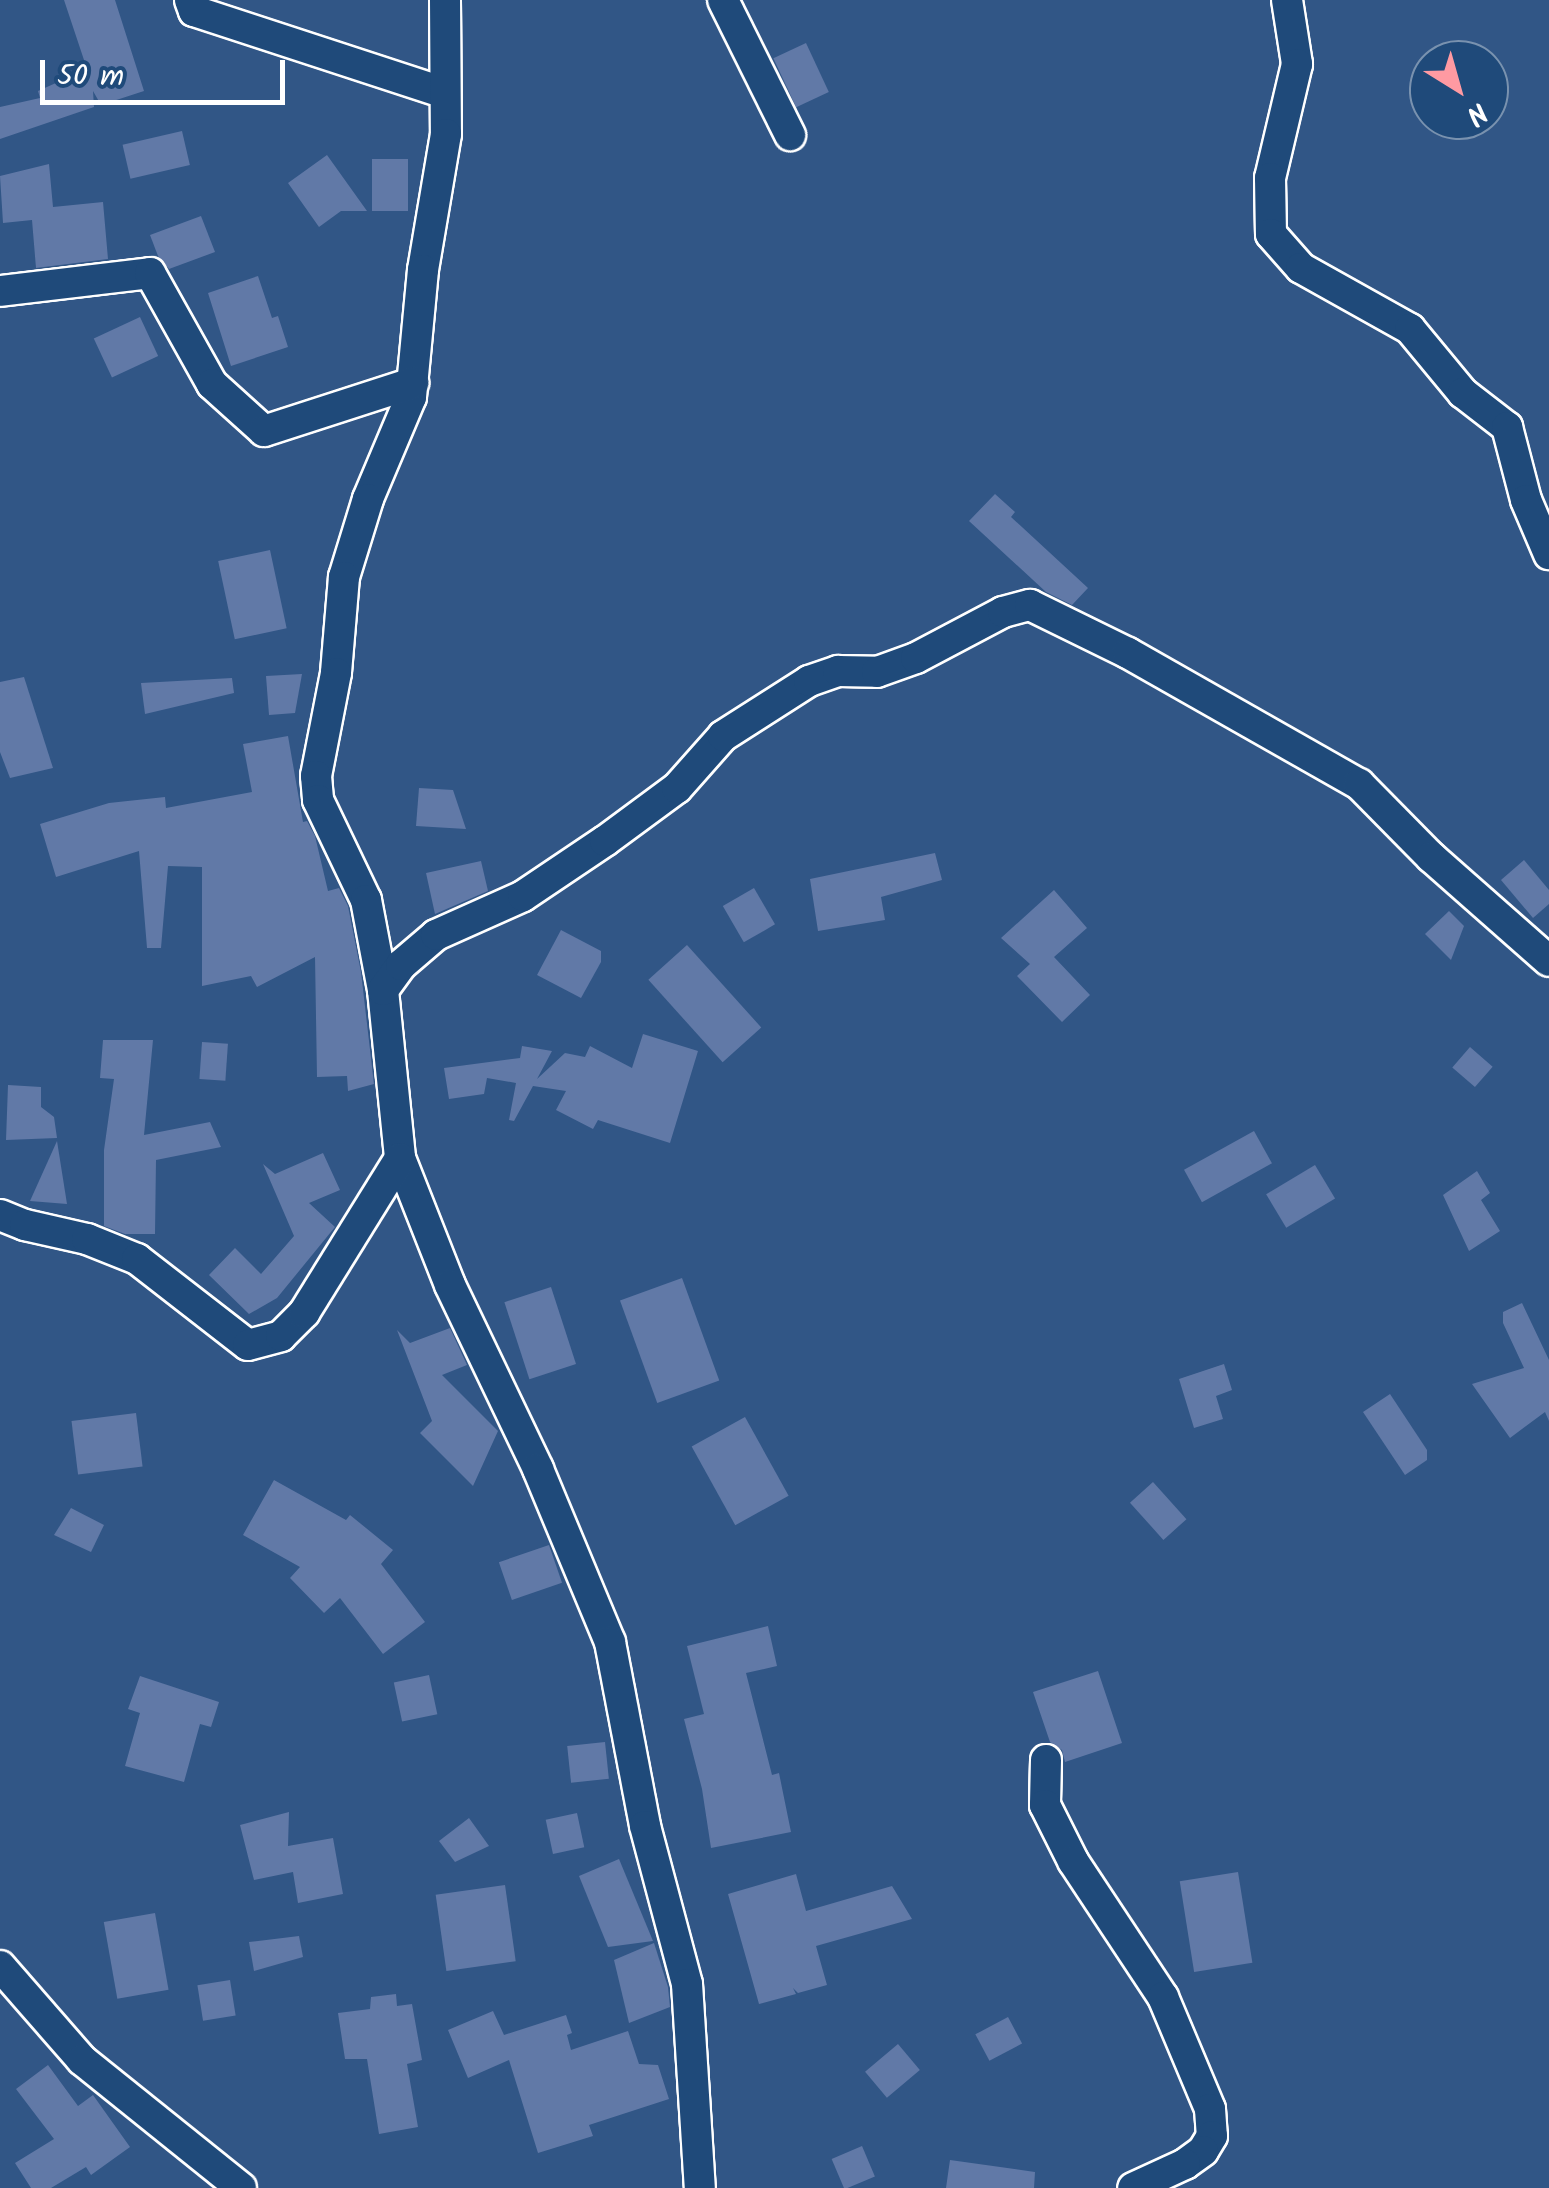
<!DOCTYPE html>
<style>
body{margin:0}
#map{position:relative;width:1549px;height:2188px;overflow:hidden;background:#315686;font-family:Kalam,sans-serif}
div>[style]{position:absolute}
.building>*{inset:0;background:#6179a7;transform-origin:0 0}
.roads{filter:drop-shadow(2px 0 #fff) drop-shadow(-2px 0 #fff) drop-shadow(0 2px #fff) drop-shadow(0 -2px #fff)}
.street>*{height:30px;margin:-15px;padding:0 15px;transform-origin:15px;border-radius:15px;background:#1f4a7a}
span{translate:-50% -50%;white-space:nowrap;text-align:center;line-height:1.15;-webkit-text-stroke:8px #1f4a7a;paint-order:stroke}
.north{position:absolute;left:1409px;top:40px;width:100px;height:100px;box-sizing:border-box;background:#1f4a7a;border:2px solid #7992af;border-radius:50%;rotate:143deg;font-size:28px;font-weight:700;line-height:40px;text-align:center;color:#fff}
.north::after{content:'';display:block;margin:auto;width:35px;height:45px;background:#ff9aa2;clip-path:polygon(50% 0,100% 100%,50% 72%,0 100%)}
.scale{position:absolute;left:40px;top:60px;width:245px;height:45px;box-sizing:border-box;border:5px solid #fff;border-top:0;padding-left:12px;font-size:30px;line-height:35px;white-space:nowrap;color:#fff;-webkit-text-stroke:8px #1f4a7a;paint-order:stroke}
</style>
<div id="map">
<div class="building">
<i style="clip-path:polygon(64px 0,115px 0,144px 91px,101px 105px,93px 91px,94px 107px,0 139px,0 107px,40px 98px,38px 91px,87px 69px)"></i>
<i style="left:806px;top:43px;width:54px;height:36px;rotate:65deg"></i>
<i style="left:182px;top:131px;width:35px;height:61px;rotate:77deg"></i>
<i style="clip-path:polygon(327px 155px,367px 211px,341px 211px,319px 227px,288px 183px)"></i>
<i style="left:372px;top:159px;width:36px;height:52px"></i>
<i style="clip-path:polygon(49px 164px,53px 207px,103px 202px,108px 259px,36px 268px,32px 220px,3px 223px,0 176px)"></i>
<i style="clip-path:polygon(201px 216px,215px 252px,169px 269px,158px 256px,150px 235px)"></i>
<i style="clip-path:polygon(258px 276px,272px 318px,278px 316px,288px 347px,231px 366px,208px 293px)"></i>
<i style="left:140px;top:317px;width:43px;height:51px;rotate:65deg"></i>
<i style="clip-path:polygon(995px 494px,1015px 512px,1011px 517px,1088px 588px,1072px 605px,1046px 592px,969px 521px)"></i>
<i style="left:270px;top:550px;width:80px;height:53px;rotate:78deg"></i>
<i style="clip-path:polygon(302px 674px,295px 713px,269px 715px,266px 676px)"></i>
<i style="clip-path:polygon(24px 677px,53px 768px,10px 778px,0 752px,0 682px)"></i>
<i style="clip-path:polygon(232px 678px,234px 693px,145px 714px,141px 683px)"></i>
<i style="clip-path:polygon(288px 736px,303px 822px,307px 821px,315px 836px,328px 891px,339px 888px,348px 906px,361px 972px,374px 1084px,348px 1091px,347px 1076px,317px 1077px,315px 957px,257px 987px,251px 976px,202px 986px,202px 867px,168px 866px,161px 948px,147px 948px,139px 851px,56px 877px,40px 824px,109px 803px,165px 797px,166px 808px,252px 792px,243px 744px)"></i>
<i style="clip-path:polygon(419px 788px,453px 790px,466px 829px,416px 826px)"></i>
<i style="clip-path:polygon(935px 853px,942px 880px,881px 897px,885px 920px,818px 931px,810px 879px)"></i>
<i style="clip-path:polygon(1524px 860px,1549px 890px,1549px 904px,1533px 918px,1501px 880px)"></i>
<i style="clip-path:polygon(481px 861px,488px 891px,435px 914px,426px 873px)"></i>
<i style="left:754px;top:888px;width:42px;height:36px;rotate:60deg"></i>
<i style="clip-path:polygon(1054px 890px,1087px 928px,1054px 957px,1090px 995px,1062px 1022px,1017px 976px,1030px 964px,1001px 938px)"></i>
<i style="clip-path:polygon(1449px 911px,1464px 926px,1451px 960px,1425px 934px)"></i>
<i style="clip-path:polygon(561px 930px,601px 951px,601px 962px,581px 998px,537px 975px)"></i>
<i style="left:687px;top:945px;width:111px;height:52px;rotate:48deg"></i>
<i style="clip-path:polygon(643px 1034px,698px 1051px,670px 1143px,598px 1120px,593px 1129px,556px 1110px,566px 1091px,533px 1086px,514px 1121px,509px 1120px,516px 1083px,487px 1078px,484px 1094px,449px 1099px,444px 1068px,520px 1058px,522px 1046px,552px 1051px,537px 1079px,565px 1053px,585px 1057px,590px 1046px,632px 1068px)"></i>
<i style="clip-path:polygon(103px 1040px,153px 1040px,144px 1135px,210px 1122px,221px 1147px,156px 1160px,155px 1234px,125px 1234px,104px 1226px,104px 1150px,114px 1079px,100px 1078px)"></i>
<i style="left:202px;top:1042px;width:26px;height:37px;rotate:4deg"></i>
<i style="left:1470px;top:1047px;width:30px;height:27px;rotate:41deg"></i>
<i style="clip-path:polygon(8px 1085px,41px 1087px,41px 1107px,54px 1117px,57px 1138px,6px 1140px)"></i>
<i style="left:1254px;top:1131px;width:37px;height:80px;rotate:61deg"></i>
<i style="clip-path:polygon(57px 1141px,67px 1204px,30px 1201px)"></i>
<i style="clip-path:polygon(323px 1153px,340px 1190px,309px 1203px,335px 1227px,277px 1298px,249px 1314px,209px 1275px,235px 1248px,261px 1274px,294px 1236px,263px 1164px,275px 1174px)"></i>
<i style="left:1315px;top:1165px;width:39px;height:57px;rotate:59deg"></i>
<i style="clip-path:polygon(1477px 1171px,1490px 1193px,1481px 1200px,1500px 1231px,1469px 1251px,1443px 1195px)"></i>
<i style="left:682px;top:1278px;width:109px;height:66px;rotate:70deg"></i>
<i style="left:551px;top:1287px;width:81px;height:49px;rotate:72deg"></i>
<i style="clip-path:polygon(1522px 1303px,1549px 1360px,1549px 1421px,1545px 1412px,1510px 1438px,1472px 1384px,1524px 1368px,1503px 1323px,1503px 1312px)"></i>
<i style="clip-path:polygon(450px 1328px,467px 1365px,442px 1375px,498px 1431px,473px 1486px,420px 1433px,432px 1421px,397px 1330px,410px 1343px)"></i>
<i style="clip-path:polygon(1224px 1364px,1232px 1390px,1216px 1396px,1223px 1419px,1194px 1428px,1179px 1379px)"></i>
<i style="clip-path:polygon(1390px 1394px,1427px 1450px,1427px 1460px,1405px 1475px,1363px 1412px)"></i>
<i style="left:136px;top:1413px;width:54px;height:65px;rotate:83deg"></i>
<i style="left:745px;top:1417px;width:90px;height:61px;rotate:61deg"></i>
<i style="clip-path:polygon(274px 1480px,346px 1520px,350px 1515px,393px 1550px,381px 1564px,425px 1622px,383px 1654px,340px 1598px,324px 1613px,290px 1578px,300px 1567px,243px 1535px)"></i>
<i style="left:1153px;top:1482px;width:50px;height:31px;rotate:48deg"></i>
<i style="clip-path:polygon(71px 1508px,104px 1525px,91px 1552px,54px 1535px)"></i>
<i style="left:549px;top:1545px;width:40px;height:53px;rotate:71deg"></i>
<i style="clip-path:polygon(768px 1626px,777px 1666px,746px 1673px,772px 1775px,779px 1773px,791px 1832px,711px 1848px,702px 1789px,684px 1719px,704px 1714px,687px 1646px)"></i>
<i style="clip-path:polygon(1098px 1671px,1122px 1743px,1065px 1762px,1062px 1750px,1050px 1742px,1033px 1692px)"></i>
<i style="left:429px;top:1675px;width:40px;height:36px;rotate:78deg"></i>
<i style="clip-path:polygon(140px 1676px,219px 1702px,211px 1727px,200px 1724px,184px 1782px,125px 1766px,140px 1713px,128px 1709px)"></i>
<i style="left:605px;top:1742px;width:37px;height:38px;rotate:84deg"></i>
<i style="clip-path:polygon(289px 1812px,288px 1846px,333px 1838px,343px 1894px,298px 1903px,293px 1872px,254px 1880px,240px 1825px)"></i>
<i style="left:577px;top:1813px;width:35px;height:32px;rotate:78deg"></i>
<i style="clip-path:polygon(469px 1818px,489px 1846px,455px 1862px,439px 1841px)"></i>
<i style="clip-path:polygon(619px 1859px,653px 1941px,608px 1947px,579px 1876px)"></i>
<i style="left:1238px;top:1872px;width:92px;height:59px;rotate:81deg"></i>
<i style="clip-path:polygon(796px 1874px,806px 1911px,892px 1886px,912px 1919px,816px 1946px,827px 1985px,798px 1993px,793px 1988px,796px 1994px,759px 2004px,728px 1894px)"></i>
<i style="left:505px;top:1885px;width:77px;height:70px;rotate:82deg"></i>
<i style="left:155px;top:1913px;width:78px;height:52px;rotate:80deg"></i>
<i style="clip-path:polygon(299px 1936px,303px 1957px,254px 1971px,249px 1942px)"></i>
<i style="clip-path:polygon(654px 1943px,668px 1987px,670px 2007px,629px 2023px,614px 1960px)"></i>
<i style="left:230px;top:1980px;width:36px;height:33px;rotate:81deg"></i>
<i style="clip-path:polygon(396px 1994px,397px 2006px,412px 2004px,422px 2060px,407px 2064px,418px 2127px,379px 2134px,367px 2059px,345px 2059px,338px 2013px,370px 2009px,371px 1997px)"></i>
<i style="clip-path:polygon(493px 2011px,504px 2035px,566px 2015px,572px 2033px,567px 2035px,571px 2050px,628px 2031px,639px 2064px,658px 2065px,669px 2099px,589px 2125px,593px 2136px,538px 2153px,509px 2060px,468px 2078px,448px 2030px)"></i>
<i style="left:1008px;top:2017px;width:30px;height:37px;rotate:62deg"></i>
<i style="left:898px;top:2044px;width:34px;height:43px;rotate:50deg"></i>
<i style="clip-path:polygon(48px 2065px,78px 2106px,93px 2095px,130px 2147px,91px 2175px,86px 2167px,51px 2188px,31px 2188px,15px 2163px,54px 2139px,16px 2089px)"></i>
<i style="left:862px;top:2146px;width:33px;height:33px;rotate:67deg"></i>
<i style="clip-path:polygon(950px 2160px,1035px 2172px,1034px 2188px,946px 2188px)"></i>
</div>
<div class="roads">
<div class="street">
<i style="left:190px;top:0;width:12px;rotate:70deg"></i>
<i style="left:194px;top:11px;width:264px;rotate:18.1deg"></i>
<i style="left:445px;top:0;width:134px;rotate:89.6deg"></i>
<i style="left:446px;top:134px;width:138px;rotate:99.6deg"></i>
<i style="left:423px;top:270px;width:128px;rotate:95.4deg"></i>
<i style="left:411px;top:397px;width:111px;rotate:112.9deg"></i>
<i style="left:368px;top:499px;width:82px;rotate:107.1deg"></i>
<i style="left:344px;top:577px;width:96px;rotate:94.8deg"></i>
<i style="left:336px;top:673px;width:105px;rotate:101deg"></i>
<i style="left:316px;top:776px;width:24px;rotate:85deg"></i>
<i style="left:318px;top:800px;width:111px;rotate:64.4deg"></i>
<i style="left:366px;top:900px;width:92px;rotate:79.3deg"></i>
<i style="left:383px;top:990px;width:169px;rotate:84.2deg"></i>
<i style="left:400px;top:1158px;width:136px;rotate:68.5deg"></i>
<i style="left:450px;top:1285px;width:204px;rotate:64.4deg"></i>
<i style="left:538px;top:1469px;width:187px;rotate:67.4deg"></i>
<i style="left:610px;top:1642px;width:187px;rotate:79.2deg"></i>
<i style="left:645px;top:1826px;width:163px;rotate:75.1deg"></i>
<i style="left:687px;top:1984px;width:204px;rotate:86.4deg"></i>
<i style="left:723px;top:0;width:151px;rotate:63.6deg"></i>
<i style="left:1287px;top:0;width:65px;rotate:81.1deg"></i>
<i style="left:1297px;top:64px;width:117px;rotate:103.3deg"></i>
<i style="left:1270px;top:178px;width:56px;rotate:89deg"></i>
<i style="left:1271px;top:234px;width:45px;rotate:48.6deg"></i>
<i style="left:1301px;top:268px;width:125px;rotate:29.2deg"></i>
<i style="left:1410px;top:329px;width:83px;rotate:50.4deg"></i>
<i style="left:1463px;top:393px;width:56px;rotate:37.7deg"></i>
<i style="left:1507px;top:427px;width:75px;rotate:75.4deg"></i>
<i style="left:1526px;top:500px;width:59px;rotate:66.9deg"></i>
<i style="left:0;top:291px;width:151px;rotate:-6.8deg"></i>
<i style="left:150px;top:273px;width:127px;rotate:60.8deg"></i>
<i style="left:212px;top:384px;width:70px;rotate:42.1deg"></i>
<i style="left:264px;top:431px;width:157px;rotate:-17.9deg"></i>
<i style="left:383px;top:990px;width:31px;rotate:-54deg"></i>
<i style="left:401px;top:965px;width:46px;rotate:-40.6deg"></i>
<i style="left:436px;top:935px;width:95px;rotate:-24.1deg"></i>
<i style="left:523px;top:896px;width:99px;rotate:-33.9deg"></i>
<i style="left:605px;top:841px;width:89px;rotate:-36.4deg"></i>
<i style="left:677px;top:788px;width:69px;rotate:-48.5deg"></i>
<i style="left:723px;top:736px;width:102px;rotate:-32.6deg"></i>
<i style="left:809px;top:681px;width:31px;rotate:-19deg"></i>
<i style="left:838px;top:671px;width:39px;rotate:1deg"></i>
<i style="left:877px;top:672px;width:41px;rotate:-19.7deg"></i>
<i style="left:916px;top:658px;width:98px;rotate:-27.9deg"></i>
<i style="left:1003px;top:612px;width:28px;rotate:-15deg"></i>
<i style="left:1030px;top:605px;width:109px;rotate:26.1deg"></i>
<i style="left:1128px;top:653px;width:266px;rotate:29.6deg"></i>
<i style="left:1359px;top:784px;width:103px;rotate:45.4deg"></i>
<i style="left:1431px;top:857px;width:157px;rotate:41.4deg"></i>
<i style="left:0;top:1215px;width:27px;rotate:22deg"></i>
<i style="left:25px;top:1225px;width:64px;rotate:12.7deg"></i>
<i style="left:87px;top:1239px;width:54px;rotate:21.8deg"></i>
<i style="left:137px;top:1259px;width:140px;rotate:37.8deg"></i>
<i style="left:248px;top:1345px;width:34px;rotate:-15deg"></i>
<i style="left:281px;top:1336px;width:33px;rotate:-45deg"></i>
<i style="left:304px;top:1313px;width:182px;rotate:-58.2deg"></i>
<i style="left:1046px;top:1760px;width:45px;rotate:91.3deg"></i>
<i style="left:1045px;top:1805px;width:63px;rotate:63.4deg"></i>
<i style="left:1073px;top:1861px;width:163px;rotate:56.5deg"></i>
<i style="left:1163px;top:1997px;width:121px;rotate:67.2deg"></i>
<i style="left:1210px;top:2109px;width:27px;rotate:86deg"></i>
<i style="left:1212px;top:2136px;width:17px;rotate:121deg"></i>
<i style="left:1203px;top:2151px;width:22px;rotate:144deg"></i>
<i style="left:1185px;top:2164px;width:57px;rotate:155.2deg"></i>
<i style="left:0;top:1966px;width:125px;rotate:48.9deg"></i>
<i style="left:82px;top:2060px;width:204px;rotate:38.8deg"></i>
</div>
</div>
<div class="north">N</div>
<div class="scale">50 m</div>
</div>
